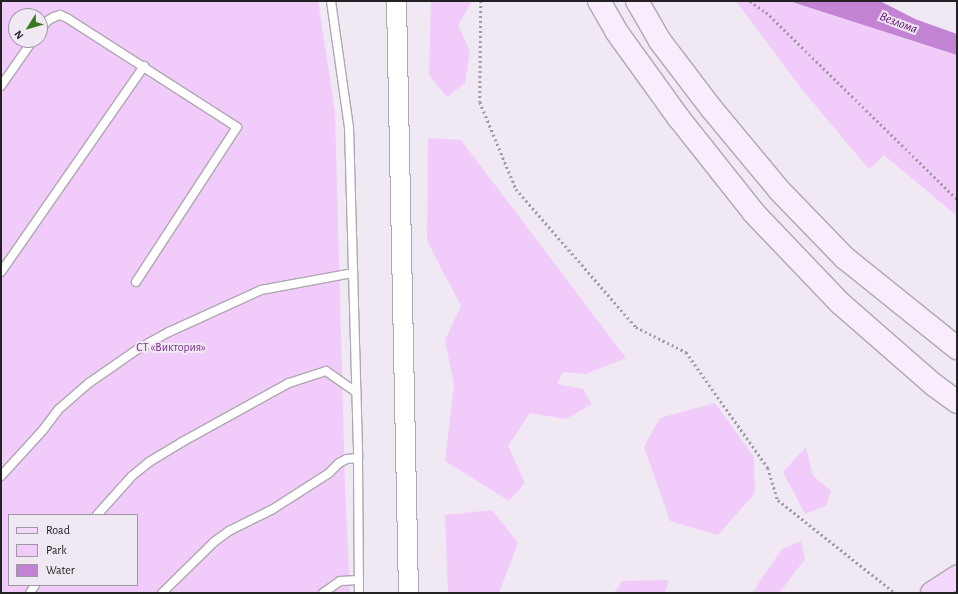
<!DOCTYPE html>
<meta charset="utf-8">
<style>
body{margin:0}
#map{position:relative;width:958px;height:594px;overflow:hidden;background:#f0e8f3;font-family:"Alegreya Sans",sans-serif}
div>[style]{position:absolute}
.green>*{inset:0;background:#f1ccfb}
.water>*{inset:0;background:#c183d2}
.path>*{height:2.5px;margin-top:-1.25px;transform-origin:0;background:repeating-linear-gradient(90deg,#9f99a1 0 2px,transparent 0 5px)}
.roads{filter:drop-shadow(1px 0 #afa7b1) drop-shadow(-1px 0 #afa7b1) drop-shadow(0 1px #afa7b1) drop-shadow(0 -1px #afa7b1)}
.service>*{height:8px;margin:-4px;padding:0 4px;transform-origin:4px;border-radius:4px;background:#fff}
.tertiary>*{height:19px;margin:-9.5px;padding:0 9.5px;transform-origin:9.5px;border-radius:9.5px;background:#fff}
.secondary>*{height:22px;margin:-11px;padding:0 11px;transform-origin:11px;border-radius:11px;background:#f9ecfd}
.primary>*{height:22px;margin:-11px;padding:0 11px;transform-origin:11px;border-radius:11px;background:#f4d8fb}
span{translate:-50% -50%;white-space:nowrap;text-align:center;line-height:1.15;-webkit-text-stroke:4px #f0e8f3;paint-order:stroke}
.park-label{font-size:12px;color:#7c318f}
.water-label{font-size:13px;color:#59066b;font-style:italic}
.frame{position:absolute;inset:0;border:2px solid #242124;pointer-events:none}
.legend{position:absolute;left:8px;top:514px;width:130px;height:72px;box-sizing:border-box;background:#f0e8f3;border:1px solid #9e98a0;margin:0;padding:5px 7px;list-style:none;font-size:12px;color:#242124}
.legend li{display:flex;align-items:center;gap:8px;height:20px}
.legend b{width:20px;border:1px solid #9e98a0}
.north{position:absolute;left:8px;top:8px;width:40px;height:40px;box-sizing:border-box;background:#f0e8f3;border:1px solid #9e98a0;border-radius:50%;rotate:233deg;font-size:11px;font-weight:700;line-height:16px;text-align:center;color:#242124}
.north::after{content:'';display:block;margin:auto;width:14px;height:18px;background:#367a1d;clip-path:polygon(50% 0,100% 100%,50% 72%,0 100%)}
</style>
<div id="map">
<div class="green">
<i style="clip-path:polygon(evenodd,1px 1px,318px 1px,335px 111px,345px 484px,350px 593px,1px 593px,1px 1px,16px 16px,40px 16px,40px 40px,16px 40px,16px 16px,1px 1px,9px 515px,137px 515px,137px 585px,9px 585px,9px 515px)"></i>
<i style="clip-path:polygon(431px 1px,472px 1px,458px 25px,470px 51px,465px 83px,447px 97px,429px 75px)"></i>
<i style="clip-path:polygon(736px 1px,789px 1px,957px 55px,957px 216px,884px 155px,869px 169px,803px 91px)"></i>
<i style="clip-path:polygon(428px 138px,461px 140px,626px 358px,585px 374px,563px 372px,557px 384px,583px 389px,592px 404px,566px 419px,530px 413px,508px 446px,525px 483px,509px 501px,445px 461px,454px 385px,445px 340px,461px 306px,427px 241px)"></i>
<i style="clip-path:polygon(715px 403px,754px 457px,755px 493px,718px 535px,670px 521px,644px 447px,660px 418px)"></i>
<i style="clip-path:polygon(806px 447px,813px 476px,831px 491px,826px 506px,805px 514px,783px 472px)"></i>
<i style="clip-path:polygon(492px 510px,518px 543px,499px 593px,448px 593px,445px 515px)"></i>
<i style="clip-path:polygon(801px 541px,805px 559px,779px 593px,752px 593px,782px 549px)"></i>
<i style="clip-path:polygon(669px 580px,665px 593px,614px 593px,622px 581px)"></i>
</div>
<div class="water">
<i style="clip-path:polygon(789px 1px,880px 1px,915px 19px,957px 34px,957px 55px)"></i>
</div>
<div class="path">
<i style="left:481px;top:1px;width:101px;rotate:90.6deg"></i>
<i style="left:480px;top:102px;width:94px;rotate:67.5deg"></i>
<i style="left:516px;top:189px;width:183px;rotate:49deg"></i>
<i style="left:636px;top:327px;width:56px;rotate:26.6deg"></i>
<i style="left:686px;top:352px;width:142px;rotate:54.7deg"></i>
<i style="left:768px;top:468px;width:34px;rotate:73deg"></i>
<i style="left:778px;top:500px;width:149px;rotate:38.5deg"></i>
<i style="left:750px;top:1px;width:19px;rotate:35deg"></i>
<i style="left:766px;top:12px;width:267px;rotate:44.4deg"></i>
</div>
<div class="roads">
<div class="service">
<i style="left:331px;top:1px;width:127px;rotate:81.9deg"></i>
<i style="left:349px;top:127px;width:331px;rotate:88.4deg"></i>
<i style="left:358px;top:458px;width:135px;rotate:89.6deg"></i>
<i style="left:40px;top:31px;width:12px;rotate:-55deg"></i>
<i style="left:47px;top:21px;width:8px;rotate:-30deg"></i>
<i style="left:54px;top:17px;width:6px;rotate:-18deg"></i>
<i style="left:60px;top:15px;width:8px;rotate:23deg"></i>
<i style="left:67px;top:18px;width:202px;rotate:32.7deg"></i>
<i style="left:237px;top:127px;width:185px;rotate:123.1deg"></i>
<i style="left:1px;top:86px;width:56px;rotate:-55.2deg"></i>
<i style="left:1px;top:272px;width:251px;rotate:-55.2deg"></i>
<i style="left:1px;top:476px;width:62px;rotate:-47.6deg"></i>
<i style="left:43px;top:430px;width:26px;rotate:-53deg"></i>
<i style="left:59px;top:409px;width:40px;rotate:-41deg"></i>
<i style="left:89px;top:383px;width:60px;rotate:-34.8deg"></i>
<i style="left:138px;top:349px;width:35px;rotate:-29deg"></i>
<i style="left:169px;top:332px;width:101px;rotate:-24.5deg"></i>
<i style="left:261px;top:290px;width:94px;rotate:-10.5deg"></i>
<i style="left:97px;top:515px;width:52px;rotate:-48.1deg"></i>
<i style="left:132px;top:476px;width:22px;rotate:-39deg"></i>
<i style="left:149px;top:462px;width:39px;rotate:-31deg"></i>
<i style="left:182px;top:442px;width:122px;rotate:-28.9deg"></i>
<i style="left:289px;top:383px;width:39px;rotate:-18deg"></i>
<i style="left:326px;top:371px;width:37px;rotate:35deg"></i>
<i style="left:30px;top:593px;width:9px;rotate:-58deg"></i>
<i style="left:162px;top:593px;width:73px;rotate:-44.4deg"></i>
<i style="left:214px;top:542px;width:19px;rotate:-36deg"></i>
<i style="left:229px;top:531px;width:49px;rotate:-26.6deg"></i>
<i style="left:273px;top:509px;width:67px;rotate:-32.7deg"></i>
<i style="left:329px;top:473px;width:14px;rotate:-45deg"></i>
<i style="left:339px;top:463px;width:9px;rotate:-27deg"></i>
<i style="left:347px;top:459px;width:11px;rotate:-5deg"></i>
<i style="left:323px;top:593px;width:21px;rotate:-35deg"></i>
<i style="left:340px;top:581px;width:19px;rotate:-3deg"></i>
</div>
<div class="tertiary">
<i style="left:396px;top:1px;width:592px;rotate:88.84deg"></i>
</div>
<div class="secondary">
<i style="left:599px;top:1px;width:34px;rotate:60deg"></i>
<i style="left:616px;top:31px;width:106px;rotate:54.2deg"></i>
<i style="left:678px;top:117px;width:122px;rotate:51.6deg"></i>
<i style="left:754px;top:213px;width:124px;rotate:46.3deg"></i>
<i style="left:840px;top:303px;width:125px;rotate:41.1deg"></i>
<i style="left:934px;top:385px;width:29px;rotate:36deg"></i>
<i style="left:637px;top:1px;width:46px;rotate:60.1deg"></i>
<i style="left:660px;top:41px;width:84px;rotate:52.7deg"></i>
<i style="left:711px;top:108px;width:107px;rotate:50.3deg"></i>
<i style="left:779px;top:190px;width:95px;rotate:45.9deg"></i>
<i style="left:845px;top:258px;width:144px;rotate:38.8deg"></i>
</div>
<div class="primary">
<i style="left:932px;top:593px;width:30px;rotate:-33deg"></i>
</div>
</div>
<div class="park-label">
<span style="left:171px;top:348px">СТ «Виктория»</span>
</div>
<div class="water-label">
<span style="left:898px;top:24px;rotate:21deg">Везлома</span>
</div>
<div class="frame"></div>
<ul class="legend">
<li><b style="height:5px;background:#f4d8fb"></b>Road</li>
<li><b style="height:11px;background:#f1ccfb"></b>Park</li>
<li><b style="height:11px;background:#c183d2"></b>Water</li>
</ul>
<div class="north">N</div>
</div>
